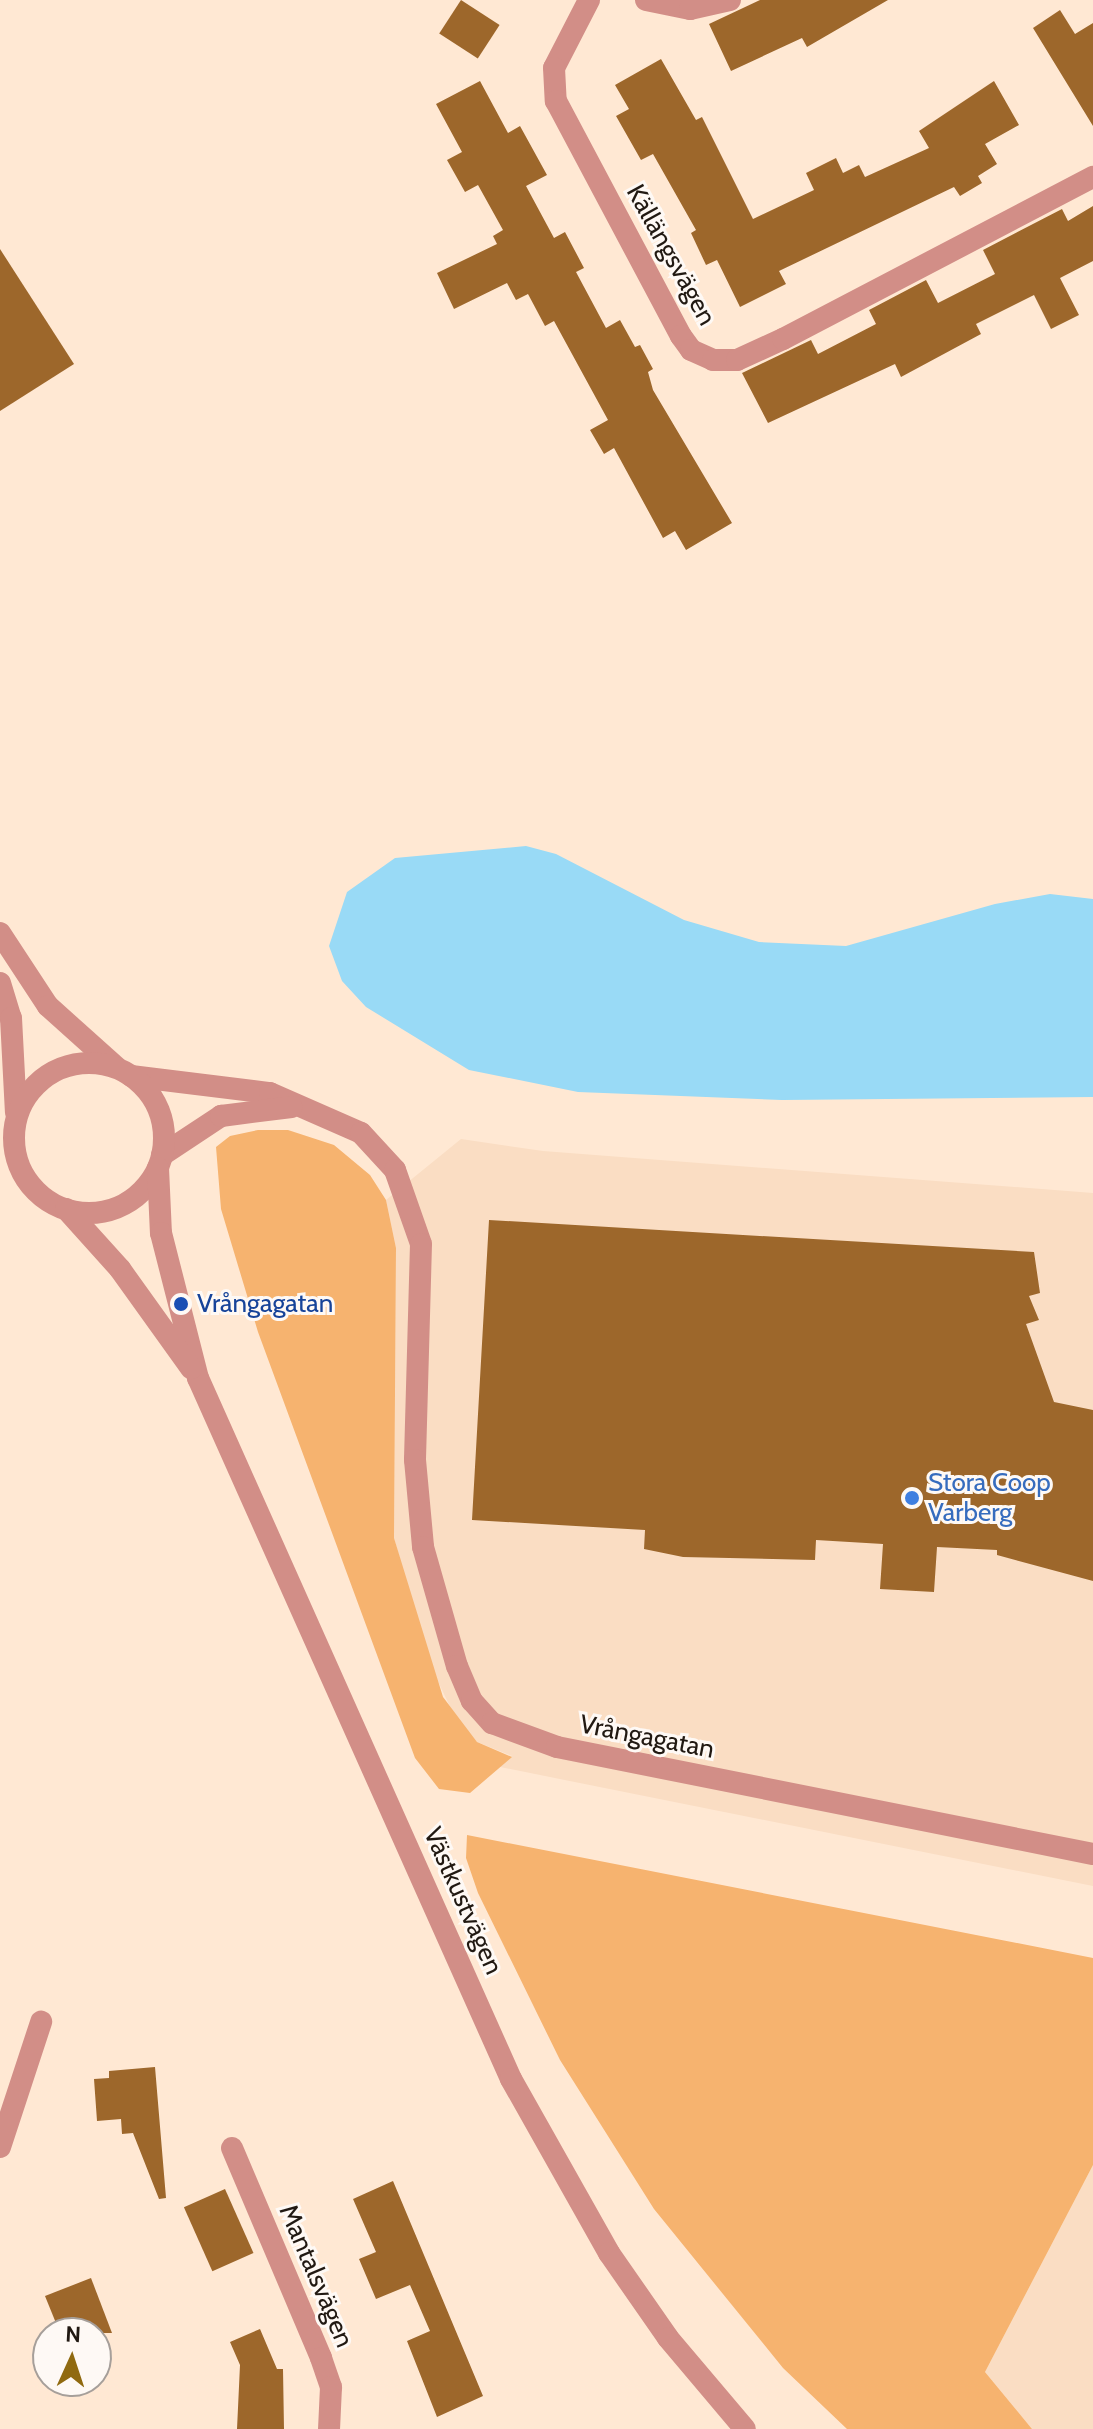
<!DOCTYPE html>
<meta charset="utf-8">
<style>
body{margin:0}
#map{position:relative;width:1093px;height:2429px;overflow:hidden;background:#ffe8d3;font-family:Cabin,sans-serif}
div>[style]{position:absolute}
.built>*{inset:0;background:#faddc3}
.green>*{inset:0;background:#f6b36f}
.water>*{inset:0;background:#99daf6}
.building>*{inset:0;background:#9d672b;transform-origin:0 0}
.minor>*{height:22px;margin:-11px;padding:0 11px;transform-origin:11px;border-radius:11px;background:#d28e87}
.tertiary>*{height:22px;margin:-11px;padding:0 11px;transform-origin:11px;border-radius:11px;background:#d28e87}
.tertiary>.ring{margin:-11px;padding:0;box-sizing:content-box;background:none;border:22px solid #d28e87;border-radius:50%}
.dots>*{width:22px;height:22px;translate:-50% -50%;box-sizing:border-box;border:4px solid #fef9f5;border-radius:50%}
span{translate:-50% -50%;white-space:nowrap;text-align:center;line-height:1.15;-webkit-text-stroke:6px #fef9f5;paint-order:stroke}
.street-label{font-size:26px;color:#211912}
.transit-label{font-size:26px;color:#164399}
.left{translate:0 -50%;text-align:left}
.shop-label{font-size:26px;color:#366cbe}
.north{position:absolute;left:32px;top:2317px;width:80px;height:80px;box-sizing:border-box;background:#fef9f5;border:2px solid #a69f9a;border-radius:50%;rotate:3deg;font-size:22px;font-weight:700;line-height:32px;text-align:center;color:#211912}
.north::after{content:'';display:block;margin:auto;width:28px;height:36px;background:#906a10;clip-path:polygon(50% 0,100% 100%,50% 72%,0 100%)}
</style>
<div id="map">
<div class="built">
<i style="clip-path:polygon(461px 1139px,543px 1151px,1093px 1193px,1093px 1886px,500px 1767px,512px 1756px,477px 1742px,457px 1721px,430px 1665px,394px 1538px,396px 1248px,386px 1200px)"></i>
<i style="clip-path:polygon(1093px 2165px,1093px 2429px,1032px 2429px,985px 2372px)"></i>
</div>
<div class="green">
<i style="clip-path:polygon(258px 1130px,288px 1130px,334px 1145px,370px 1175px,386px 1200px,396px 1248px,394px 1538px,443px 1697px,477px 1742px,512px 1757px,470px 1793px,439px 1789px,415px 1758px,258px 1332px,221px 1209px,216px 1147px,230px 1136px)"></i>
<i style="clip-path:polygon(467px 1835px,1093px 1958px,1093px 2165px,985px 2372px,1032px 2429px,847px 2429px,783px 2368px,654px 2209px,560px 2060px,478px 1893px,466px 1858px)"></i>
</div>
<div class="water">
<i style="clip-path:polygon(526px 846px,556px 854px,684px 920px,759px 942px,846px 946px,995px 904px,1050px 894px,1093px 899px,1093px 1097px,782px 1100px,578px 1092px,469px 1070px,366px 1007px,342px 981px,329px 946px,347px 892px,395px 858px)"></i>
</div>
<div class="building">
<i style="left:461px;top:0;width:46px;height:40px;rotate:33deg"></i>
<i style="clip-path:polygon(760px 0,888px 0,807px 47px,802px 38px,731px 71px,709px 24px)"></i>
<i style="clip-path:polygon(1060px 10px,1075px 34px,1093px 23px,1093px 126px,1033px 28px)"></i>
<i style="clip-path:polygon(661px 59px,696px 120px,702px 117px,753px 219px,814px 190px,806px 173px,836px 158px,843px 173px,859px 165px,865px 177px,929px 148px,919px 131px,994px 81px,1019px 125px,985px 144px,997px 164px,978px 176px,982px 183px,960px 196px,954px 187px,779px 271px,786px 284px,740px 307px,717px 260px,706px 265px,691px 233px,696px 230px,653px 154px,641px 160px,616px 116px,629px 109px,615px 85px)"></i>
<i style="clip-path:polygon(480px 81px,508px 133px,520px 126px,547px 175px,526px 186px,554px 238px,565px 232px,584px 268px,576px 272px,606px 328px,620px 320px,635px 347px,640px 345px,653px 369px,648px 372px,653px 390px,732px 523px,686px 550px,675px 531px,663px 538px,614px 448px,604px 454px,590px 430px,608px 420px,554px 321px,545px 326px,528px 294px,516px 300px,507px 283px,454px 309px,437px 273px,497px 244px,493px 236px,503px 230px,478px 185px,465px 192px,447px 160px,462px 152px,436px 104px)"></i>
<i style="clip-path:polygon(1093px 206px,1093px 261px,1060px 278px,1079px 315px,1051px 329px,1034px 295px,976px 324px,981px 334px,901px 377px,895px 364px,768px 423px,742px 373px,811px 340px,818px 354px,876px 324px,869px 310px,926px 280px,938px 303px,995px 274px,983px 250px,1062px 209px,1068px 221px)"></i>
<i style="clip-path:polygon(0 249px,74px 364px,0 411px)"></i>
<i style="clip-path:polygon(489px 1220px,1034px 1252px,1040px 1293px,1029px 1296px,1039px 1320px,1026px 1324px,1054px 1402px,1093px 1410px,1093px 1581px,997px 1555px,997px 1550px,937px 1547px,934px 1592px,880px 1589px,883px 1544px,816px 1540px,815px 1560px,683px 1557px,644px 1549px,645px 1530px,472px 1520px)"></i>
<i style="clip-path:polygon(155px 2067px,166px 2198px,159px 2199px,133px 2133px,122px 2134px,121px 2119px,97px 2121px,94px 2079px,109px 2078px,109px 2071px)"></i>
<i style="clip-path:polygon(393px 2181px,483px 2396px,437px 2417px,407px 2341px,430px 2331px,410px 2285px,376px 2299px,359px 2259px,376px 2252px,353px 2199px)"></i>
<i style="left:225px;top:2189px;width:70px;height:45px;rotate:66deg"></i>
<i style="clip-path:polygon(91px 2278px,112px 2333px,60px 2333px,45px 2296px)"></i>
<i style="clip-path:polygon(260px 2329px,277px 2369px,283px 2369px,284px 2429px,237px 2429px,240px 2365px,230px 2342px)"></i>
</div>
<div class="minor">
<i style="left:589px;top:0;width:76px;rotate:117.2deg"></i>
<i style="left:554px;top:68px;width:33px;rotate:87deg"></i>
<i style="left:556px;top:101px;width:266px;rotate:62deg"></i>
<i style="left:681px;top:336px;width:17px;rotate:54deg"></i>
<i style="left:691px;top:350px;width:24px;rotate:24deg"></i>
<i style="left:713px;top:360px;width:24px"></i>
<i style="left:737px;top:360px;width:51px;rotate:-24.5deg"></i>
<i style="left:783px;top:339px;width:350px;rotate:-27.6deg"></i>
<i style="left:646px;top:0;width:45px;rotate:11.6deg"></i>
<i style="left:690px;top:9px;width:41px;rotate:-12.7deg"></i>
<i style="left:131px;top:1076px;width:140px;rotate:7deg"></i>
<i style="left:270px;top:1093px;width:99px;rotate:23.7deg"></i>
<i style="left:361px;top:1133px;width:50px;rotate:47.4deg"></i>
<i style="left:395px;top:1170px;width:78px;rotate:70.6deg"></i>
<i style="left:421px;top:1244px;width:216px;rotate:91.6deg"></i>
<i style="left:415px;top:1460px;width:87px;rotate:84.7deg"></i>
<i style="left:423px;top:1547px;width:124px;rotate:74.1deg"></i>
<i style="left:457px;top:1666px;width:38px;rotate:67deg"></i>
<i style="left:472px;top:1701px;width:30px;rotate:48deg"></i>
<i style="left:492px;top:1723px;width:69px;rotate:20.3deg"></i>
<i style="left:557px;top:1747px;width:547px;rotate:11.29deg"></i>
<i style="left:162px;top:1155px;width:71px;rotate:-33.5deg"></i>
<i style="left:221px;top:1116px;width:71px;rotate:-7.3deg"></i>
<i style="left:0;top:2147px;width:132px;rotate:-71.8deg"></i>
<i style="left:232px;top:2148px;width:228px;rotate:67deg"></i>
<i style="left:321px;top:2358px;width:31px;rotate:71deg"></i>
<i style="left:331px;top:2387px;width:42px;rotate:92.7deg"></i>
</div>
<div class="tertiary">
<i style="left:0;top:933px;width:87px;rotate:56.7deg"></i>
<i style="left:48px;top:1006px;width:91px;rotate:41.9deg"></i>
<i style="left:0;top:983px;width:37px;rotate:73deg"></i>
<i style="left:11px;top:1018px;width:94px;rotate:87deg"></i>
<i class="ring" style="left:14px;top:1063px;width:128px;height:128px"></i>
<i style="left:158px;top:1168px;width:65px;rotate:87.4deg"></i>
<i style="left:161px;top:1233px;width:150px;rotate:75.7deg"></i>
<i style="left:198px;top:1378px;width:768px;rotate:65.94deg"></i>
<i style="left:511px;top:2079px;width:200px;rotate:60.6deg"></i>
<i style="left:609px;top:2253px;width:103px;rotate:55.2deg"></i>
<i style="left:668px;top:2338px;width:119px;rotate:49.8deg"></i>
<i style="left:66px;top:1209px;width:81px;rotate:48deg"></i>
<i style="left:120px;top:1269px;width:122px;rotate:54.4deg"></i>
</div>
<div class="dots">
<i style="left:181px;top:1304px;background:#1a4fb4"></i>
<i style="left:912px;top:1498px;background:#3f7fe0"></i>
</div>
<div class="street-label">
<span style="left:671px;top:255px;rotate:61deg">Källängsvägen</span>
<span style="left:647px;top:1737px;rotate:11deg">Vrångagatan</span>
<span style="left:463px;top:1901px;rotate:66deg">Västkustvägen</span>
<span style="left:316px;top:2276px;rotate:67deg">Mantalsvägen</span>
</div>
<div class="transit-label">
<span class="left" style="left:197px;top:1304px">Vrångagatan</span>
</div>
<div class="shop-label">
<span class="left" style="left:928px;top:1498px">Stora Coop<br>Varberg</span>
</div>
<div class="north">N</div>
</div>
